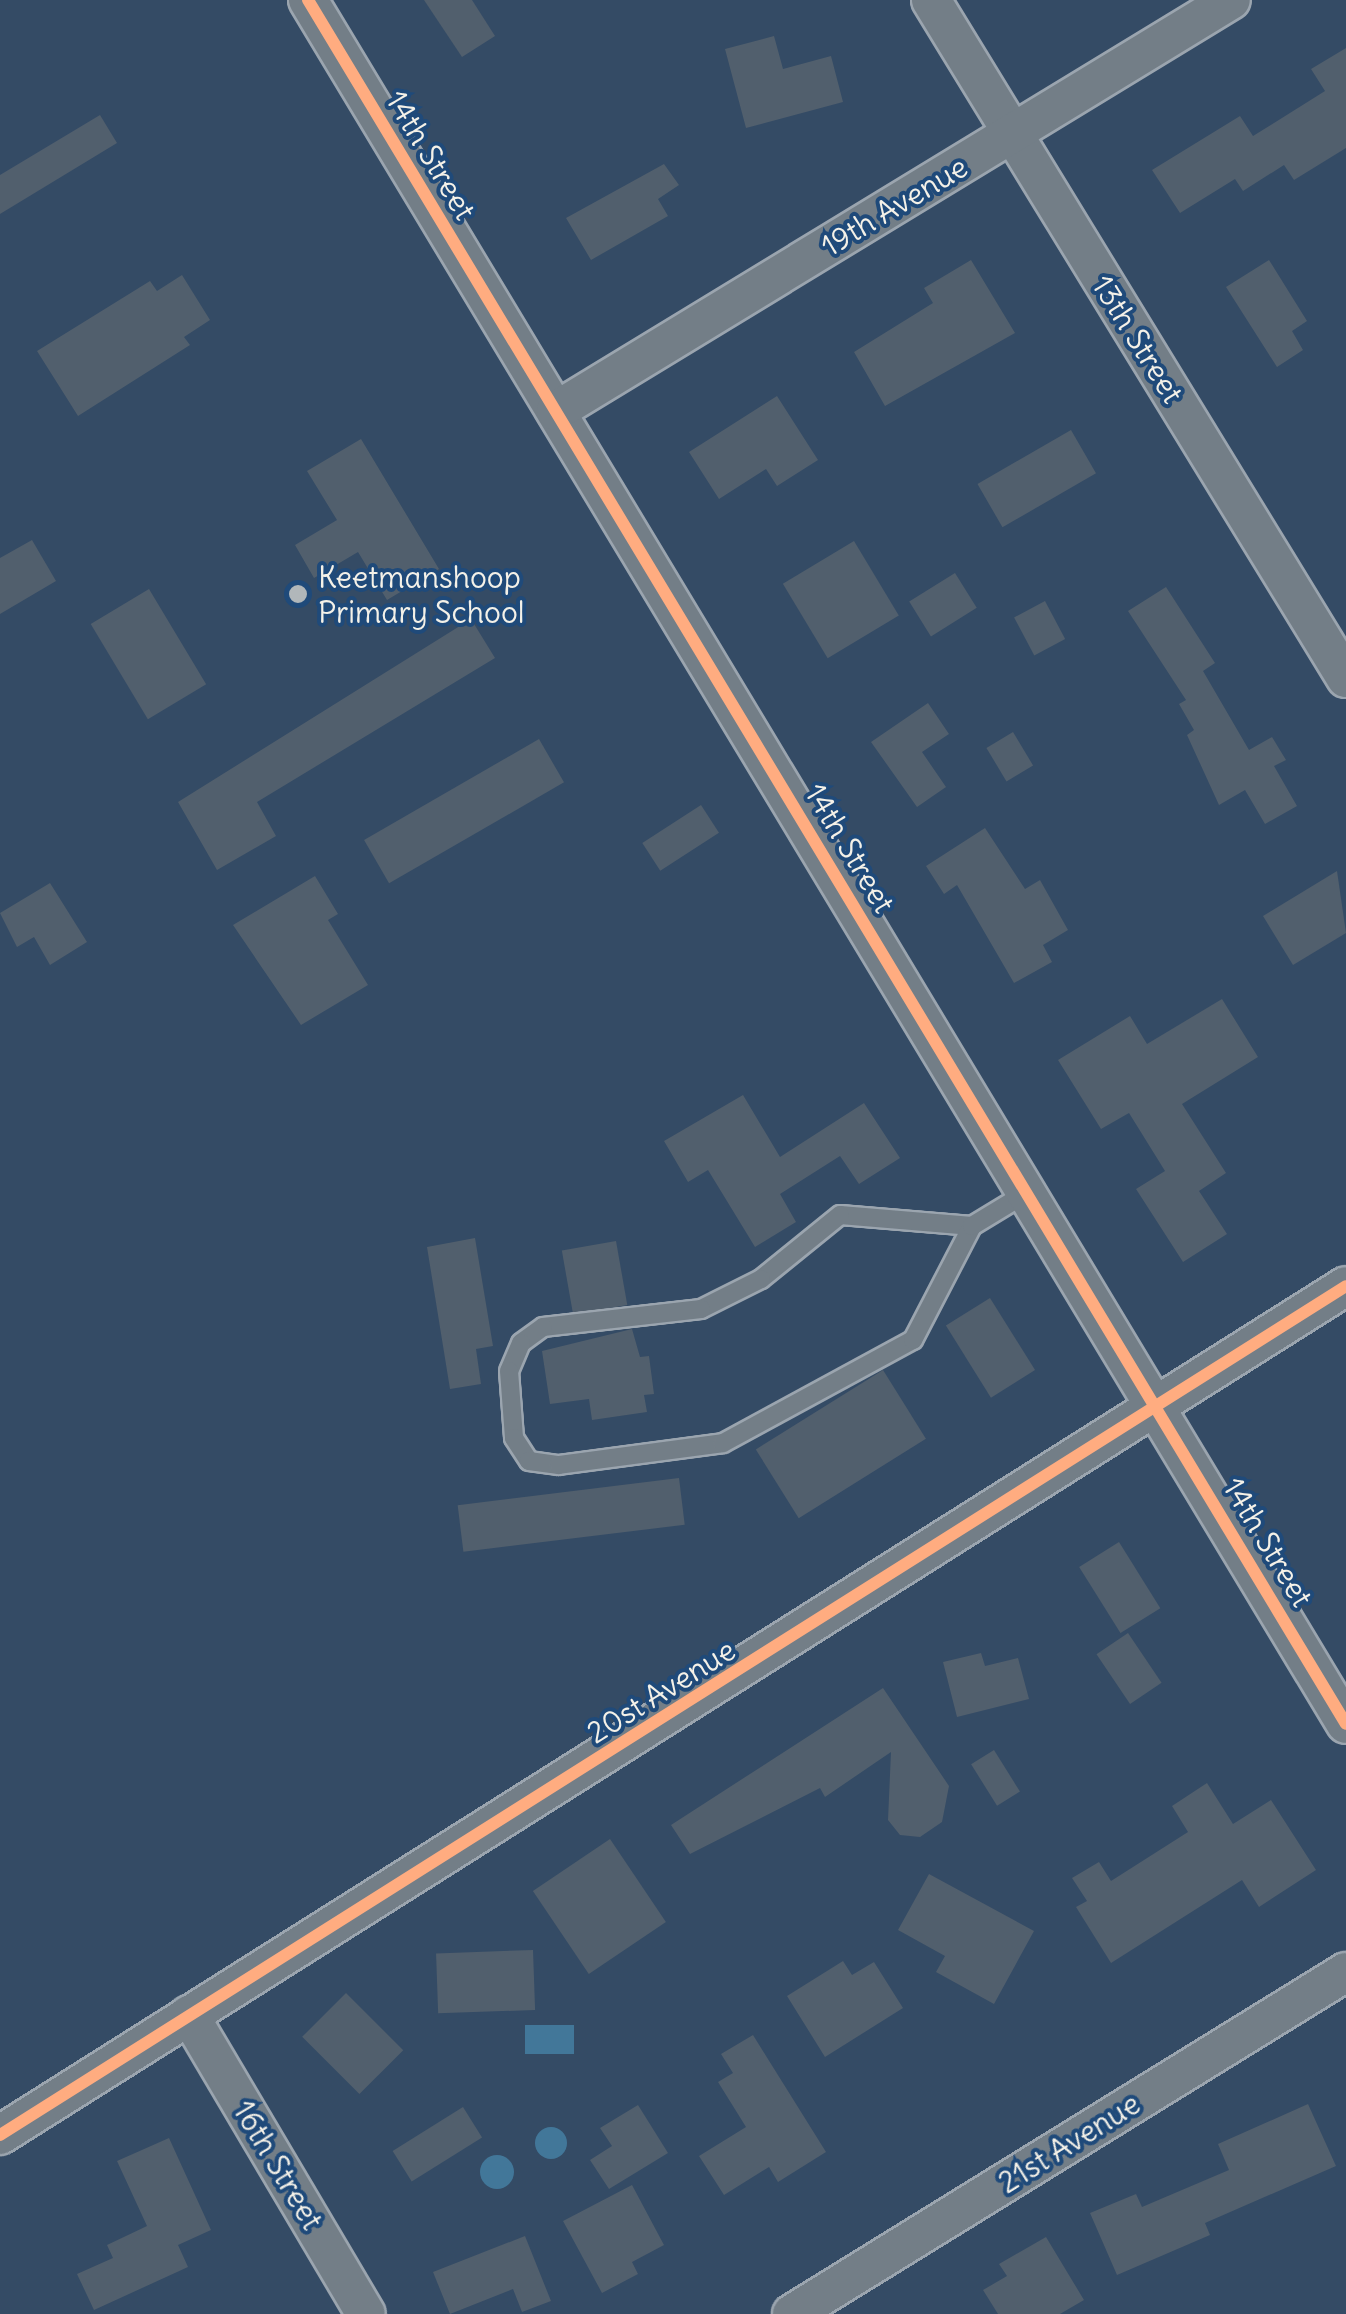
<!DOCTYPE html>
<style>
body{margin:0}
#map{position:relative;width:1346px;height:2314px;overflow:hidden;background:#344b65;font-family:Delius,sans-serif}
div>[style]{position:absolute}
.water>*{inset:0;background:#427799;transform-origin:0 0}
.round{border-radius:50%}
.building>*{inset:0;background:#515f6d;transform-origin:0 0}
.roads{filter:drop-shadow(2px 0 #9ba5af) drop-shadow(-2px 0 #9ba5af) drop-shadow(0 2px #9ba5af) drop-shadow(0 -2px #9ba5af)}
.service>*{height:18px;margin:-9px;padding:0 9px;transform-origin:9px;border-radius:9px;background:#737e87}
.minor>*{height:38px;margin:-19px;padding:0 19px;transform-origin:19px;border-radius:19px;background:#737e87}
.cycleway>*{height:12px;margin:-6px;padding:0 6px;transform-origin:6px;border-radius:6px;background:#ffac80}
.dots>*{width:28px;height:28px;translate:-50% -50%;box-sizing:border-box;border:5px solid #1f4a7a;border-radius:50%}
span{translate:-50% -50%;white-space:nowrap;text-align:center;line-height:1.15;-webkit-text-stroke:8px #1f4a7a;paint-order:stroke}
.street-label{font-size:30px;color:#f4f1e8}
.poi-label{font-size:30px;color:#f4f1e8}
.left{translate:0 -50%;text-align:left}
</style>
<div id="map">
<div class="water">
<i style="left:574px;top:2025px;width:29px;height:49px;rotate:90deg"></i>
<i class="round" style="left:535px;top:2127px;width:32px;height:32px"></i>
<i class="round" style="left:480px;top:2155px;width:34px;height:34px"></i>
</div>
<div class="building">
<i style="clip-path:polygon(424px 0,472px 0,495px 36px,462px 57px)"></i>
<i style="clip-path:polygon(774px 36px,783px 69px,831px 56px,843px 102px,746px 128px,725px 49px)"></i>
<i style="clip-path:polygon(1346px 48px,1346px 148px,1294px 180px,1284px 165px,1243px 191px,1235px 179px,1180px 213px,1152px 170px,1240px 116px,1253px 136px,1325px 91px,1311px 69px)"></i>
<i style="clip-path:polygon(100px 115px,117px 143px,0 214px,0 175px)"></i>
<i style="clip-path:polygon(664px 164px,679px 185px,658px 199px,668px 216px,591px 260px,566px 218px)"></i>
<i style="clip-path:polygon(971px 260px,1015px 333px,885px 406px,854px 352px,933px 303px,924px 288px)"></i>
<i style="clip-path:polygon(1269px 260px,1307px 321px,1292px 331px,1303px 350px,1277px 367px,1226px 287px)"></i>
<i style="clip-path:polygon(182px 275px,210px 320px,184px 337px,190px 345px,78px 416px,37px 351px,150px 281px,157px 291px)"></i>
<i style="clip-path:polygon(777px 396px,818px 460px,777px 486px,766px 469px,719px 499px,689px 452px)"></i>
<i style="left:1071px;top:430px;width:50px;height:108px;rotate:60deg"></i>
<i style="clip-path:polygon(361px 439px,439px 569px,387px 600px,358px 552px,314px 578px,295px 545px,337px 520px,307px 471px)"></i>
<i style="clip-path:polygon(32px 540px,56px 581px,0 614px,0 558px)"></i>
<i style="left:854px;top:541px;width:87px;height:83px;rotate:59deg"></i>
<i style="left:955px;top:573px;width:41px;height:54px;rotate:58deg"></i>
<i style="clip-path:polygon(1166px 587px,1215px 663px,1203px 671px,1249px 750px,1272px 737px,1286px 760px,1274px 766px,1297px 806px,1265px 824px,1245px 790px,1219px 805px,1187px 735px,1194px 730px,1179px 704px,1186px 700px,1128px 611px)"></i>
<i style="left:149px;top:589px;width:111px;height:68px;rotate:59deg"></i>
<i style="left:1045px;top:601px;width:43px;height:35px;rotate:62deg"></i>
<i style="clip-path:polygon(471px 619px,495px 658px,257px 802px,276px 836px,217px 870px,178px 802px)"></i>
<i style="clip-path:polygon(928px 703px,949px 734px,922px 752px,946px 787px,917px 807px,871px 742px)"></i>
<i style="left:1013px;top:732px;width:39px;height:31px;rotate:59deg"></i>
<i style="left:539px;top:739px;width:50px;height:202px;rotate:60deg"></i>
<i style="left:701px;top:805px;width:33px;height:70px;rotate:57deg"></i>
<i style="clip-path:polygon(985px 828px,1025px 889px,1040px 880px,1068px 930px,1043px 945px,1052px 962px,1014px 983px,957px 885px,944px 894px,926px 866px)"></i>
<i style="clip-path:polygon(1337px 871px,1346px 933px,1293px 965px,1263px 916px)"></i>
<i style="clip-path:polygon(315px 876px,338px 914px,328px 920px,368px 985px,301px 1025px,233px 925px)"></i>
<i style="clip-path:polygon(50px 883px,87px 942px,50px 965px,34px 937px,17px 947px,0 913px)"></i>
<i style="clip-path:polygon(1222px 999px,1258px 1057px,1182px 1104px,1226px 1173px,1199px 1191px,1227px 1234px,1183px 1262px,1136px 1189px,1165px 1171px,1129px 1113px,1101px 1129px,1058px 1060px,1130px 1016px,1147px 1044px)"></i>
<i style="clip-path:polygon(743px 1095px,780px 1157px,864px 1103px,900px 1158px,859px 1184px,840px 1156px,780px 1194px,796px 1222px,755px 1247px,708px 1170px,688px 1182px,664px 1141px)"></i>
<i style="clip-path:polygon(475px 1238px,493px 1346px,476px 1349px,481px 1384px,450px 1389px,427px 1247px)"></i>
<i style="left:616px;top:1241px;width:65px;height:55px;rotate:80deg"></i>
<i style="left:990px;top:1298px;width:85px;height:52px;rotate:58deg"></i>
<i style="clip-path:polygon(632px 1329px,640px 1357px,649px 1356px,654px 1394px,644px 1395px,647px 1412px,592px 1420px,589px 1399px,550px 1404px,542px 1351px)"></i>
<i style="left:883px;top:1370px;width:81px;height:150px;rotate:58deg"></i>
<i style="left:679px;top:1478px;width:47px;height:223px;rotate:83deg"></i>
<i style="left:1119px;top:1542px;width:78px;height:47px;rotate:58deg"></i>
<i style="left:1128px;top:1633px;width:60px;height:38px;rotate:56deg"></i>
<i style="clip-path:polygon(981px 1653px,985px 1666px,1018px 1658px,1029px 1699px,957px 1717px,943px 1662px)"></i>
<i style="clip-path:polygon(883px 1688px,949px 1786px,942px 1822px,920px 1837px,900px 1835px,888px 1820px,891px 1752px,825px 1797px,820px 1788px,690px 1854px,671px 1825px)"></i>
<i style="left:994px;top:1750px;width:49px;height:27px;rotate:58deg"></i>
<i style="clip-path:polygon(1207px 1783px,1233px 1824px,1271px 1800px,1316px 1870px,1259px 1907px,1242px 1880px,1111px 1963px,1076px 1907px,1087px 1901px,1072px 1878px,1099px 1862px,1111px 1881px,1188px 1832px,1172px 1806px)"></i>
<i style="left:610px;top:1839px;width:100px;height:93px;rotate:56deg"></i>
<i style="clip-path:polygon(929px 1874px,1034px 1931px,994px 2004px,936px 1972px,945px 1956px,898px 1930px)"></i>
<i style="left:533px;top:1950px;width:60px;height:97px;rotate:88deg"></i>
<i style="clip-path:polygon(843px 1961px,852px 1975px,874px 1962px,903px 2008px,825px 2057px,787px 1996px)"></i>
<i style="left:346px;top:1993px;width:81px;height:62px;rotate:45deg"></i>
<i style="clip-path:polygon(753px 2035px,826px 2152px,778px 2182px,769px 2167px,724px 2195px,699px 2156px,746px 2127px,718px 2082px,733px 2073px,721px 2054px)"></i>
<i style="clip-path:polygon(1308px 2104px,1336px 2166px,1205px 2223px,1210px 2235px,1117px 2275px,1090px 2213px,1136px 2194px,1142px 2207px,1229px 2170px,1218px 2144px)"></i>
<i style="clip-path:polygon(638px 2105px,668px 2153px,609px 2189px,590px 2160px,612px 2146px,600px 2128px)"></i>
<i style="left:463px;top:2107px;width:36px;height:83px;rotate:58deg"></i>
<i style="clip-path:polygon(169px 2138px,211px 2230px,178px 2245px,188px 2267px,94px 2310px,77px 2274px,113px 2258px,107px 2245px,147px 2226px,117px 2161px)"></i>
<i style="clip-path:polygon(632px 2185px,664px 2245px,632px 2262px,638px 2274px,602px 2293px,563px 2221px)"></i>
<i style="clip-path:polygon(525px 2236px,551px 2301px,522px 2312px,513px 2289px,450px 2314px,433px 2272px)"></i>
<i style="clip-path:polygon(1046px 2237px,1084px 2300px,1060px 2314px,998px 2314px,983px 2290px,1007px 2276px,999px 2264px)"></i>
</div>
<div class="roads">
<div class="service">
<i style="left:972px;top:1226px;width:132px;rotate:-175.2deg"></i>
<i style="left:840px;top:1215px;width:102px;rotate:141deg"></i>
<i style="left:761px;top:1279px;width:67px;rotate:153.4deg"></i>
<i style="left:701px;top:1309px;width:159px;rotate:173.5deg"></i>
<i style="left:543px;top:1327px;width:27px;rotate:144deg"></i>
<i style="left:521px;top:1343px;width:30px;rotate:113deg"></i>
<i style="left:509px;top:1371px;width:67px;rotate:85.7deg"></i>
<i style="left:514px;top:1438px;width:27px;rotate:57deg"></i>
<i style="left:529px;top:1461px;width:30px;rotate:8deg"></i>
<i style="left:559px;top:1465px;width:165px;rotate:-7.6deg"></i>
<i style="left:723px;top:1443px;width:216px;rotate:-28.5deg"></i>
<i style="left:913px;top:1340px;width:128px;rotate:-62.6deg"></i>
<i style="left:972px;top:1226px;width:66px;rotate:-31.3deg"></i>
</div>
<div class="minor">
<i style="left:308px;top:0;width:2012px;rotate:58.95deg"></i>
<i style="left:931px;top:0;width:795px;rotate:58.53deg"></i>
<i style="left:556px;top:411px;width:790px;rotate:-31.34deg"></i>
<i style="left:189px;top:2015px;width:347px;rotate:59.4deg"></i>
<i style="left:0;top:2135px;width:1591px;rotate:-32.24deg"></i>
<i style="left:792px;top:2314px;width:651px;rotate:-31.69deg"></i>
</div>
</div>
<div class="cycleway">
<i style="left:308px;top:0;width:2012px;rotate:58.95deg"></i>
<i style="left:0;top:2135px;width:1591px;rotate:-32.24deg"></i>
</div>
<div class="dots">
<i style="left:298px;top:594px;background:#b1b7ba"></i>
</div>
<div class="street-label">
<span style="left:431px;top:155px;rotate:59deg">14th Street</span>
<span style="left:894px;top:206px;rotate:-31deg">19th Avenue</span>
<span style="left:1138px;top:339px;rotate:58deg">13th Street</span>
<span style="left:850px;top:848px;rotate:59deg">14th Street</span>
<span style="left:1268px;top:1542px;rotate:59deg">14th Street</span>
<span style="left:661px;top:1691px;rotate:-32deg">20st Avenue</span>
<span style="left:1069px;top:2143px;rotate:-32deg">21st Avenue</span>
<span style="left:278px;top:2165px;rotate:59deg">16th Street</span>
</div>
<div class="poi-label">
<span class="left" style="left:318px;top:594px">Keetmanshoop<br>Primary School</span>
</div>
</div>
